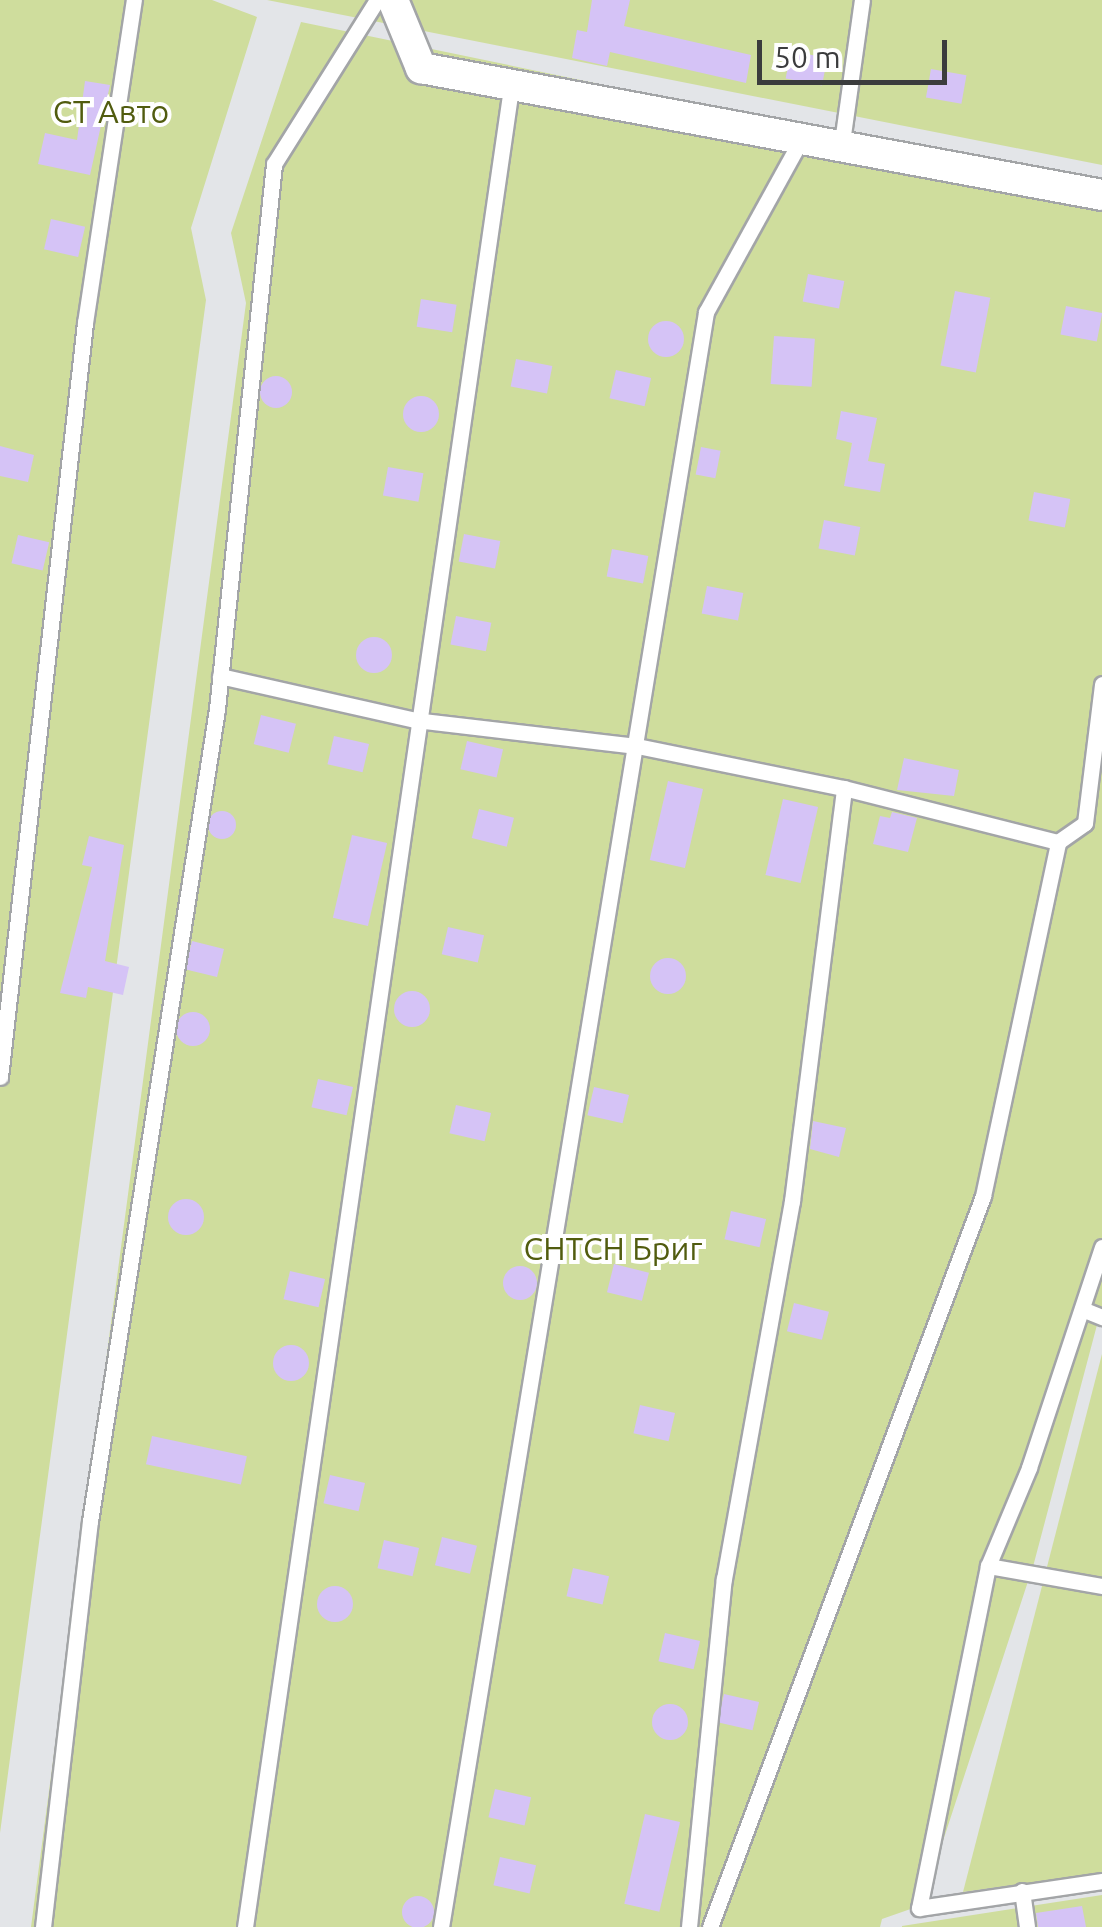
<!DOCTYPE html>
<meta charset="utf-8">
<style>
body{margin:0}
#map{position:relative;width:1102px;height:1927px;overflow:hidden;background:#e3e5e8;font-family:Ubuntu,sans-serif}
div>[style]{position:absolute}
.green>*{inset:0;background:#cfdd9d}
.building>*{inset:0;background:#d5c3f6;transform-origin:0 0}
.round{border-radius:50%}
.roads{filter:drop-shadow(2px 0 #a3a5a7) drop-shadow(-2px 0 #a3a5a7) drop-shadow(0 2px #a3a5a7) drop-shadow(0 -2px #a3a5a7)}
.service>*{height:15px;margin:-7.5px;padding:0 7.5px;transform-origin:7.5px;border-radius:7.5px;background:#fff}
.minor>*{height:30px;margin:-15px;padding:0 15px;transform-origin:15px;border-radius:15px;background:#fff}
span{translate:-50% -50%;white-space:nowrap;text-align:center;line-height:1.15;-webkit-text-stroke:8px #fff;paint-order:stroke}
.park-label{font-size:32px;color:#515c0f}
.scale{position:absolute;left:757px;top:40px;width:190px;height:45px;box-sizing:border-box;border:5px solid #3b3c3d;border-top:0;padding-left:12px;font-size:30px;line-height:35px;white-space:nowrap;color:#3b3c3d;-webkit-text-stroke:8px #fff;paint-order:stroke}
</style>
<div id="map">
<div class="green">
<i style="clip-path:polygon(0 0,212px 0,257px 17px,191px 228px,206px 300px,0 1833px)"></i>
<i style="clip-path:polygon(267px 0,1102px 0,1102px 165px)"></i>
<i style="clip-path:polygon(301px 22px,1102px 188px,1102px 1306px,1034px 1563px,922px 1905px,882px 1919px,880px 1927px,31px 1927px,246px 303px,231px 233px)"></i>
<i style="clip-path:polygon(1102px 1354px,1102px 1873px,963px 1892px)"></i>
<i style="clip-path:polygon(1102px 1895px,1102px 1927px,902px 1927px,902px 1926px)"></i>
</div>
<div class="building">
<i style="clip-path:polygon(592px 0,630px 0,624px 26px,751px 55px,746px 83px,610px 52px,607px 66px,572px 58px,577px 30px,587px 32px)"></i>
<i style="left:791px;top:51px;width:37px;height:28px;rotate:11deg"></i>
<i style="left:931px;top:69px;width:36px;height:29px;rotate:10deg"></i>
<i style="clip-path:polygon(85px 81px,110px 85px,90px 175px,38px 164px,45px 133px,77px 140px)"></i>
<i style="left:51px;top:219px;width:35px;height:31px;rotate:13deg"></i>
<i style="left:808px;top:274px;width:37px;height:28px;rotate:11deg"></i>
<i style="left:955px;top:291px;width:36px;height:76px;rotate:11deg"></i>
<i style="left:421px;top:299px;width:36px;height:28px;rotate:9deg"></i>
<i style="left:1066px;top:306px;width:37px;height:29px;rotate:11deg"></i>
<i class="round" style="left:648px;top:321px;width:36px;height:36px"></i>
<i style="left:774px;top:336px;width:41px;height:48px;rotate:4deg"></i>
<i style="left:516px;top:359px;width:37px;height:28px;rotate:11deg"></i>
<i style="left:616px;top:370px;width:36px;height:29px;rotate:13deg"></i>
<i class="round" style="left:260px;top:376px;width:32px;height:32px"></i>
<i class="round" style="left:403px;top:396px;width:36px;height:36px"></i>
<i style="clip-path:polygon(841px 411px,877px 418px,868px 461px,885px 464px,880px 492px,844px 486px,852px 443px,836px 439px)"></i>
<i style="clip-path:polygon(0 446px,34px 455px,28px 482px,0 476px)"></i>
<i style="left:701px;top:447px;width:20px;height:28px;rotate:11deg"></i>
<i style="left:388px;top:467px;width:36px;height:29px;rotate:10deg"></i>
<i style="left:1034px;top:492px;width:37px;height:29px;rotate:11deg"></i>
<i style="left:824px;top:520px;width:37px;height:29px;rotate:11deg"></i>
<i style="left:464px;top:534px;width:37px;height:28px;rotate:11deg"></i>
<i style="left:18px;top:535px;width:32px;height:29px;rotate:13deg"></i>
<i style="left:612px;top:549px;width:37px;height:28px;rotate:11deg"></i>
<i style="left:707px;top:586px;width:37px;height:28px;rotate:11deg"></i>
<i style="left:456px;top:616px;width:36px;height:29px;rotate:11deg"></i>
<i class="round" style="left:356px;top:637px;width:36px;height:36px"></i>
<i style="left:261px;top:715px;width:36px;height:30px;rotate:14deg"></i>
<i style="left:334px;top:736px;width:36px;height:29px;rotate:13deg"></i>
<i style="left:467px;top:741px;width:37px;height:29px;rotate:13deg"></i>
<i style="clip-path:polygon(904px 758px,959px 770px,954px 796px,897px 790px)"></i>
<i style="left:668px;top:781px;width:36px;height:81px;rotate:13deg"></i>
<i style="left:783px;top:799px;width:36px;height:78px;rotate:13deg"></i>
<i style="left:479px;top:809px;width:36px;height:30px;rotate:14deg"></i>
<i class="round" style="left:208px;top:811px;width:28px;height:28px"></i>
<i style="clip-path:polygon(892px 812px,917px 818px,908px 852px,873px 844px,880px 816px,890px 818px)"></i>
<i style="left:352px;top:835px;width:36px;height:85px;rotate:13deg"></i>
<i style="clip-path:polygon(89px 836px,124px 845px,105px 961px,129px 967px,123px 995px,88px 987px,86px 998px,60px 993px,92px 867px,82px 865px)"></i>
<i style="left:448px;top:927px;width:37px;height:28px;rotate:13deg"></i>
<i style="left:192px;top:941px;width:33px;height:29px;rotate:14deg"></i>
<i class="round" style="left:650px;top:958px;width:36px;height:36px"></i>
<i class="round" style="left:394px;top:991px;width:36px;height:36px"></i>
<i class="round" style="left:176px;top:1012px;width:34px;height:34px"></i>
<i style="left:318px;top:1079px;width:36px;height:29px;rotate:13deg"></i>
<i style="left:594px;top:1087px;width:36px;height:29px;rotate:13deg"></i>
<i style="left:456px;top:1105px;width:36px;height:29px;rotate:13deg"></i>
<i style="clip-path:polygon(813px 1121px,846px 1128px,839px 1157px,810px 1149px)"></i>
<i class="round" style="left:168px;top:1199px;width:36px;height:36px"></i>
<i style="left:731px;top:1211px;width:36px;height:29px;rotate:13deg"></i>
<i style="left:614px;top:1264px;width:36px;height:29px;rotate:14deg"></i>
<i class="round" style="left:503px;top:1266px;width:34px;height:34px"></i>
<i style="left:290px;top:1271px;width:36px;height:29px;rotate:13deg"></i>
<i style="left:794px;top:1303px;width:36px;height:29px;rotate:14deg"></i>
<i class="round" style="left:273px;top:1345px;width:36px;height:36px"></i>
<i style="left:640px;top:1405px;width:36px;height:29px;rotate:13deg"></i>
<i style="left:152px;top:1436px;width:97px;height:29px;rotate:12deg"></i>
<i style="left:330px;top:1475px;width:36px;height:29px;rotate:13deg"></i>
<i style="left:442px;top:1537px;width:36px;height:29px;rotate:14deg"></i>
<i style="left:384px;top:1540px;width:36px;height:29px;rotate:13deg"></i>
<i style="left:573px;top:1568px;width:37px;height:29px;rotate:13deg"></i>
<i class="round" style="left:317px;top:1586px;width:36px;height:36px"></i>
<i style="left:665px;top:1633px;width:36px;height:29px;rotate:13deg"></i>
<i style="left:724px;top:1694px;width:36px;height:29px;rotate:13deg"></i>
<i class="round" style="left:652px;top:1704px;width:36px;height:36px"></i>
<i style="left:495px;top:1789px;width:37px;height:29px;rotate:13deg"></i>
<i style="left:645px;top:1814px;width:36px;height:92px;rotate:13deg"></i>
<i style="left:500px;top:1857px;width:37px;height:29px;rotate:13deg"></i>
<i class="round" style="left:402px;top:1896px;width:32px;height:32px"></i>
<i style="clip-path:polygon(1082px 1906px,1086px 1927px,1038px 1927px,1036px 1913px)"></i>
</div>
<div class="roads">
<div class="service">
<i style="left:841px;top:149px;width:150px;rotate:-82deg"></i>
<i style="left:220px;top:676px;width:200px;rotate:12.7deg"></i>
<i style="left:415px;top:720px;width:224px;rotate:6.7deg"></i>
<i style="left:637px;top:746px;width:211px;rotate:11.5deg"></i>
<i style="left:844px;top:788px;width:221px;rotate:14.2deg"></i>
<i style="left:0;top:1077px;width:759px;rotate:-83.57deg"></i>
<i style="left:85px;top:323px;width:327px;rotate:-81.4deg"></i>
<i style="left:1102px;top:1247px;width:233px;rotate:108.3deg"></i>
<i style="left:1029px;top:1468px;width:106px;rotate:112.7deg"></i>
<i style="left:988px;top:1566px;width:349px;rotate:101.4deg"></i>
<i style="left:919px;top:1908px;width:185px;rotate:-8.4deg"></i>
<i style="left:1082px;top:1309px;width:22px;rotate:22deg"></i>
<i style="left:988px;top:1566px;width:116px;rotate:10deg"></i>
<i style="left:1022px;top:1891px;width:36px;rotate:82deg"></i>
<i style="left:43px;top:1927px;width:409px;rotate:-83.4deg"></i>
<i style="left:90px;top:1521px;width:822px;rotate:-81.11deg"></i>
<i style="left:217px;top:709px;width:548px;rotate:-84.03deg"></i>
<i style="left:274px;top:164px;width:194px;rotate:-57.9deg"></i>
<i style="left:245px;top:1927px;width:1859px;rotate:-81.77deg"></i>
<i style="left:441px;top:1927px;width:1637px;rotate:-80.68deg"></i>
<i style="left:706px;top:312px;width:201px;rotate:-61.1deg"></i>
<i style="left:689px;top:1927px;width:350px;rotate:-84.3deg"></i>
<i style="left:724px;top:1579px;width:384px;rotate:-79.8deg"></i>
<i style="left:792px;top:1201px;width:416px;rotate:-82.8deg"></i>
<i style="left:710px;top:1927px;width:780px;rotate:-69.52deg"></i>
<i style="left:983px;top:1196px;width:362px;rotate:-78deg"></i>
<i style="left:1058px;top:842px;width:33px;rotate:-35deg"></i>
<i style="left:1085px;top:823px;width:140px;rotate:-83deg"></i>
</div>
<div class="minor">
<i style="left:393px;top:0;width:74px;rotate:67.6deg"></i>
<i style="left:421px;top:68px;width:693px;rotate:10.56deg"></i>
</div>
</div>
<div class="park-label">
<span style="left:111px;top:111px">СТ Авто</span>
<span style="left:613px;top:1248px">СНТСН Бриг</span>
</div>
<div class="scale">50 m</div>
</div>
